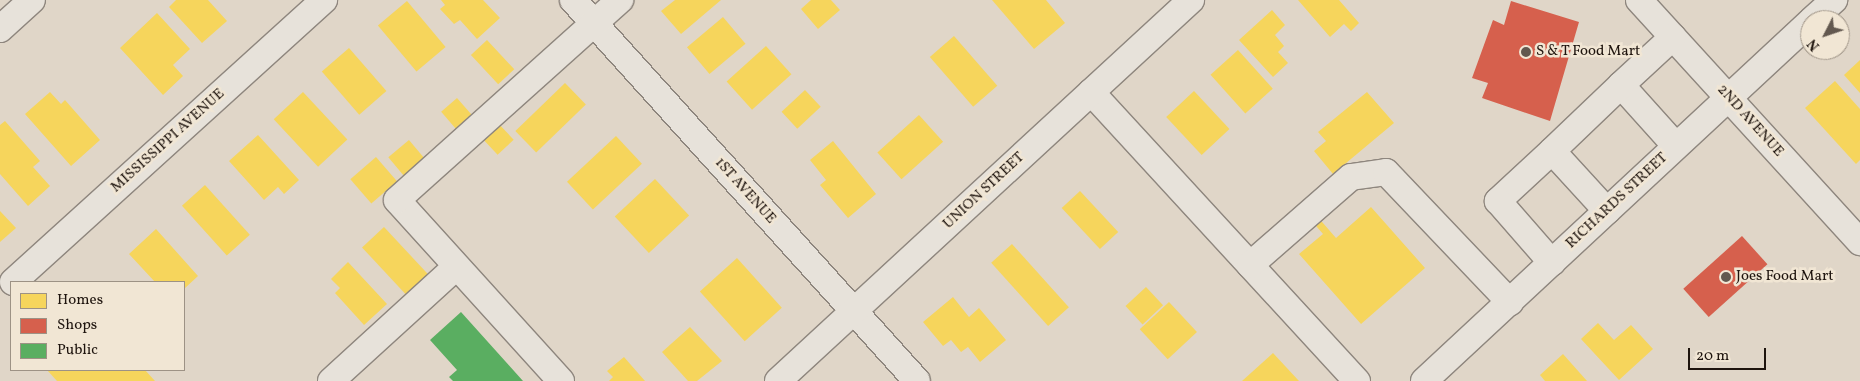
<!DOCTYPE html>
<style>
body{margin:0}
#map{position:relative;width:1860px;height:381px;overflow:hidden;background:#e0d6c8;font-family:Vollkorn,serif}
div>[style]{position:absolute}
.homes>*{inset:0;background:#f6d55c;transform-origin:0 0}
.shops>*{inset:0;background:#d6604d;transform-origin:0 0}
.public>*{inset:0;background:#5aae61}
.roads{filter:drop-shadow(1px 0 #8e867e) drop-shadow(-1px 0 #8e867e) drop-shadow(0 1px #8e867e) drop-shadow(0 -1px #8e867e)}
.minor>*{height:26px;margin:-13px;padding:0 13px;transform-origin:13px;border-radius:13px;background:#e7e2da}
.dots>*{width:14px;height:14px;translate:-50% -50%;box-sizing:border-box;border:2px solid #f1e6d4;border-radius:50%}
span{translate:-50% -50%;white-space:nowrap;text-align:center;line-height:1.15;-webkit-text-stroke:5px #f1e6d4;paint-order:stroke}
.poi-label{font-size:15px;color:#1e140e}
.left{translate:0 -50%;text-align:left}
.street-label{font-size:15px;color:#1e140e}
.legend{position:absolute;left:10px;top:281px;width:175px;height:90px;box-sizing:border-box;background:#f1e6d4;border:1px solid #9d9285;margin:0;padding:6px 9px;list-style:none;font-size:15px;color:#1e140e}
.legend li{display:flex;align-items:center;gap:10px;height:25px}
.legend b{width:25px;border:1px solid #9d9285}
.north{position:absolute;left:1800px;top:10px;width:50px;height:50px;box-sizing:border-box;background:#f1e6d4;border:1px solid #9d9285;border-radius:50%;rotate:229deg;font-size:14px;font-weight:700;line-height:20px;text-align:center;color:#1e140e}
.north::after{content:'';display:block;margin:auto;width:18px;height:22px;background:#62584f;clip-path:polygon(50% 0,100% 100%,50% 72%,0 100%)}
.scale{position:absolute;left:1688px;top:348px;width:78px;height:22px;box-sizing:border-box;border:2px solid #1e140e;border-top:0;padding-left:6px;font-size:15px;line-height:18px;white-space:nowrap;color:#1e140e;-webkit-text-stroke:4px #f1e6d4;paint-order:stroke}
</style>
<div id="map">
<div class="homes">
<i style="clip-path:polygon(176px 0,208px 0,227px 21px,202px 43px,169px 7px)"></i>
<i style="clip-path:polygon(441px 0,483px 0,500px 18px,477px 39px,460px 20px,454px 24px,440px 9px,445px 5px)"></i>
<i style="clip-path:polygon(675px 0,721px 0,681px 34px,661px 11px)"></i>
<i style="clip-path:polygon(811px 0,831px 0,840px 10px,818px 29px,801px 9px)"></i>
<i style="clip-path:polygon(992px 0,1046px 0,1065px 23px,1034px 49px)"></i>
<i style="clip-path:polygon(1298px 0,1339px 0,1359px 23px,1351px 31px,1344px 24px,1330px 37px)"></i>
<i style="left:407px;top:1px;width:60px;height:38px;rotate:50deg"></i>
<i style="clip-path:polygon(1272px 10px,1285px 25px,1275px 35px,1284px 46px,1278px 52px,1288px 63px,1273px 77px,1239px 40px)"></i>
<i style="clip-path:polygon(157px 13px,190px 49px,173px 65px,183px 76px,163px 95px,120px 48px)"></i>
<i style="left:723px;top:17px;width:35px;height:47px;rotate:50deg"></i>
<i style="left:954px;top:36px;width:66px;height:32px;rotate:49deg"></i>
<i style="left:487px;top:40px;width:40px;height:22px;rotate:47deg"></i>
<i style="left:766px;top:46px;width:38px;height:53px;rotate:48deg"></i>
<i style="left:349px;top:48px;width:57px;height:36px;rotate:49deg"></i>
<i style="left:1238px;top:50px;width:52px;height:37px;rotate:48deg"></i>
<i style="clip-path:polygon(1860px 60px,1860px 93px,1844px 75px)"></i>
<i style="clip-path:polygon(1835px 81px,1860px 109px,1860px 160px,1856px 164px,1805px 108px)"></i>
<i style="left:565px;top:83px;width:30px;height:69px;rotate:46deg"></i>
<i style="left:805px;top:90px;width:23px;height:32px;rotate:47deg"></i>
<i style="left:1194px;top:91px;width:52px;height:38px;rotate:47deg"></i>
<i style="clip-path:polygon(50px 92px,61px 104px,65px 100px,100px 140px,71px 166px,25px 114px)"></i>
<i style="left:303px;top:92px;width:65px;height:40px;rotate:47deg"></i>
<i style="clip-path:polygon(1367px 92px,1394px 123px,1333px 174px,1314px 151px,1326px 141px,1318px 132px)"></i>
<i style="left:457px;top:98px;width:23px;height:21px;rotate:49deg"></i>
<i style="left:919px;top:115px;width:36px;height:56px;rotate:48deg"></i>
<i style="clip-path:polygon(5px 121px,40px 161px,33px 167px,50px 186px,28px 206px,0 174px,0 125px)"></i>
<i style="left:498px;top:123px;width:23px;height:22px;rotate:47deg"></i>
<i style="clip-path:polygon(258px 135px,299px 180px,284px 194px,278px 187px,264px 200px,229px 161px)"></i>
<i style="left:616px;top:136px;width:38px;height:67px;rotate:47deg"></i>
<i style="left:409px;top:140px;width:30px;height:27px;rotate:50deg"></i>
<i style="clip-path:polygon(833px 141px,876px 194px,848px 218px,820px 185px,826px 180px,810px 160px)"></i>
<i style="left:376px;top:157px;width:32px;height:34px;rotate:49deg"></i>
<i style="left:655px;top:179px;width:50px;height:55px;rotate:47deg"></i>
<i style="left:205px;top:185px;width:67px;height:31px;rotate:48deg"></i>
<i style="left:1080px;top:191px;width:56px;height:25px;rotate:47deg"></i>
<i style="clip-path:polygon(1371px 207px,1425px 268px,1361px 324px,1299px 254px,1323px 234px,1311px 220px,1316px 215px,1336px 238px)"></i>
<i style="clip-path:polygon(0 211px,16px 228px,0 242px)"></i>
<i style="left:384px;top:227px;width:67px;height:30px;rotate:47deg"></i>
<i style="clip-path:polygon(156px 229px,198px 276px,184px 289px,184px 282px,155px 282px,129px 254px)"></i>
<i style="left:1012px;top:244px;width:85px;height:28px;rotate:48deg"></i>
<i style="left:737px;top:258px;width:67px;height:50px;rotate:48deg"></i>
<i style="clip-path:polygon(348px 262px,387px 304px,364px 325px,335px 293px,340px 288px,331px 279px)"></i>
<i style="left:1146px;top:287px;width:25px;height:28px;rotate:47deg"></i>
<i style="clip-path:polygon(953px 297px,969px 317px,979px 308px,1006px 340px,980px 362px,968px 347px,961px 352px,951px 340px,943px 346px,923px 322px)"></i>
<i style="left:1169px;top:302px;width:41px;height:40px;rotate:47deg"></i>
<i style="clip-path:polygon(1598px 323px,1614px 340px,1631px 325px,1653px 349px,1619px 380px,1581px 339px)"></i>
<i style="clip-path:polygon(690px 327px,722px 361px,697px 381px,688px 381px,662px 352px)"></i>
<i style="clip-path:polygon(1273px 353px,1299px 381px,1242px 381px)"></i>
<i style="clip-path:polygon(1563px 354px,1587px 381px,1545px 381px,1540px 375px)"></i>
<i style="clip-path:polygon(624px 357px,645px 381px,609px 381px,613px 377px,607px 371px)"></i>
<i style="clip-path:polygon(47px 370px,145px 370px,155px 381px,57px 381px)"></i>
</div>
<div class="shops">
<i style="clip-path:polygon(1511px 1px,1579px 22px,1550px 121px,1482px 98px,1488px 83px,1472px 78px,1493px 20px,1504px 25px)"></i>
<i style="left:1742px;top:236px;width:38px;height:79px;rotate:48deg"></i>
</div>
<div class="public">
<i style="clip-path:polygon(461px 312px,523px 381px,453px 381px,449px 377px,457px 370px,430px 340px)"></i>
</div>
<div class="roads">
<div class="minor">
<i style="left:573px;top:0;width:513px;rotate:47.92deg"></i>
<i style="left:1639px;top:0;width:328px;rotate:47.6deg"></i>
<i style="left:1812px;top:20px;width:30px;rotate:-42deg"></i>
<i style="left:0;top:29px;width:43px;rotate:-42.2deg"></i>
<i style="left:1673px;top:37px;width:71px;rotate:137.3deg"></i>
<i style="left:1621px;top:85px;width:82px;rotate:48deg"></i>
<i style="left:1091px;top:92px;width:393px;rotate:47.4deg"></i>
<i style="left:1552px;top:151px;width:74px;rotate:137.2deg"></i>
<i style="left:1498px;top:201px;width:82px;rotate:48.9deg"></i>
<i style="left:1607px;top:211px;width:81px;rotate:-132.5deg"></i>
<i style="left:1552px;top:151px;width:95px;rotate:-43.7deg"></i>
<i style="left:1250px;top:265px;width:134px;rotate:-41.1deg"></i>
<i style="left:1351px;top:177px;width:35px;rotate:-8deg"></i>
<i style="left:1386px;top:172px;width:180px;rotate:46.4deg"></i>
<i style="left:13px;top:282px;width:420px;rotate:-42.2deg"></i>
<i style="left:331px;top:381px;width:169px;rotate:-42.4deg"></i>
<i style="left:561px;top:381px;width:244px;rotate:-132.2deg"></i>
<i style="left:397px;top:200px;width:300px;rotate:-41.9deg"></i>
<i style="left:778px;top:381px;width:562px;rotate:-42.69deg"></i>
<i style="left:1424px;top:381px;width:527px;rotate:-42.92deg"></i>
</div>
</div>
<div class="dots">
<i style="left:1526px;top:52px;background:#62584f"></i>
<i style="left:1726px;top:277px;background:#62584f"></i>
</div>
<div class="poi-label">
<span class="left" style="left:1536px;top:52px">S &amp; T Food Mart</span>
<span class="left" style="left:1736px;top:277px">Joes Food Mart</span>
</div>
<div class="street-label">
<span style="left:1750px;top:121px;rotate:48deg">2ND AVENUE</span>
<span style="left:168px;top:141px;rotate:-42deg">MISSISSIPPI AVENUE</span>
<span style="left:745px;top:191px;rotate:48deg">1ST AVENUE</span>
<span style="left:984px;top:191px;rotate:-43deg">UNION STREET</span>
<span style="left:1617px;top:201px;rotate:-43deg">RICHARDS STREET</span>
</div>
<ul class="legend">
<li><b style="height:14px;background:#f6d55c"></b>Homes</li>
<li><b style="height:14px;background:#d6604d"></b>Shops</li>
<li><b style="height:14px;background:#5aae61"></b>Public</li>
</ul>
<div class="north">N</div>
<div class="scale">20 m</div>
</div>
